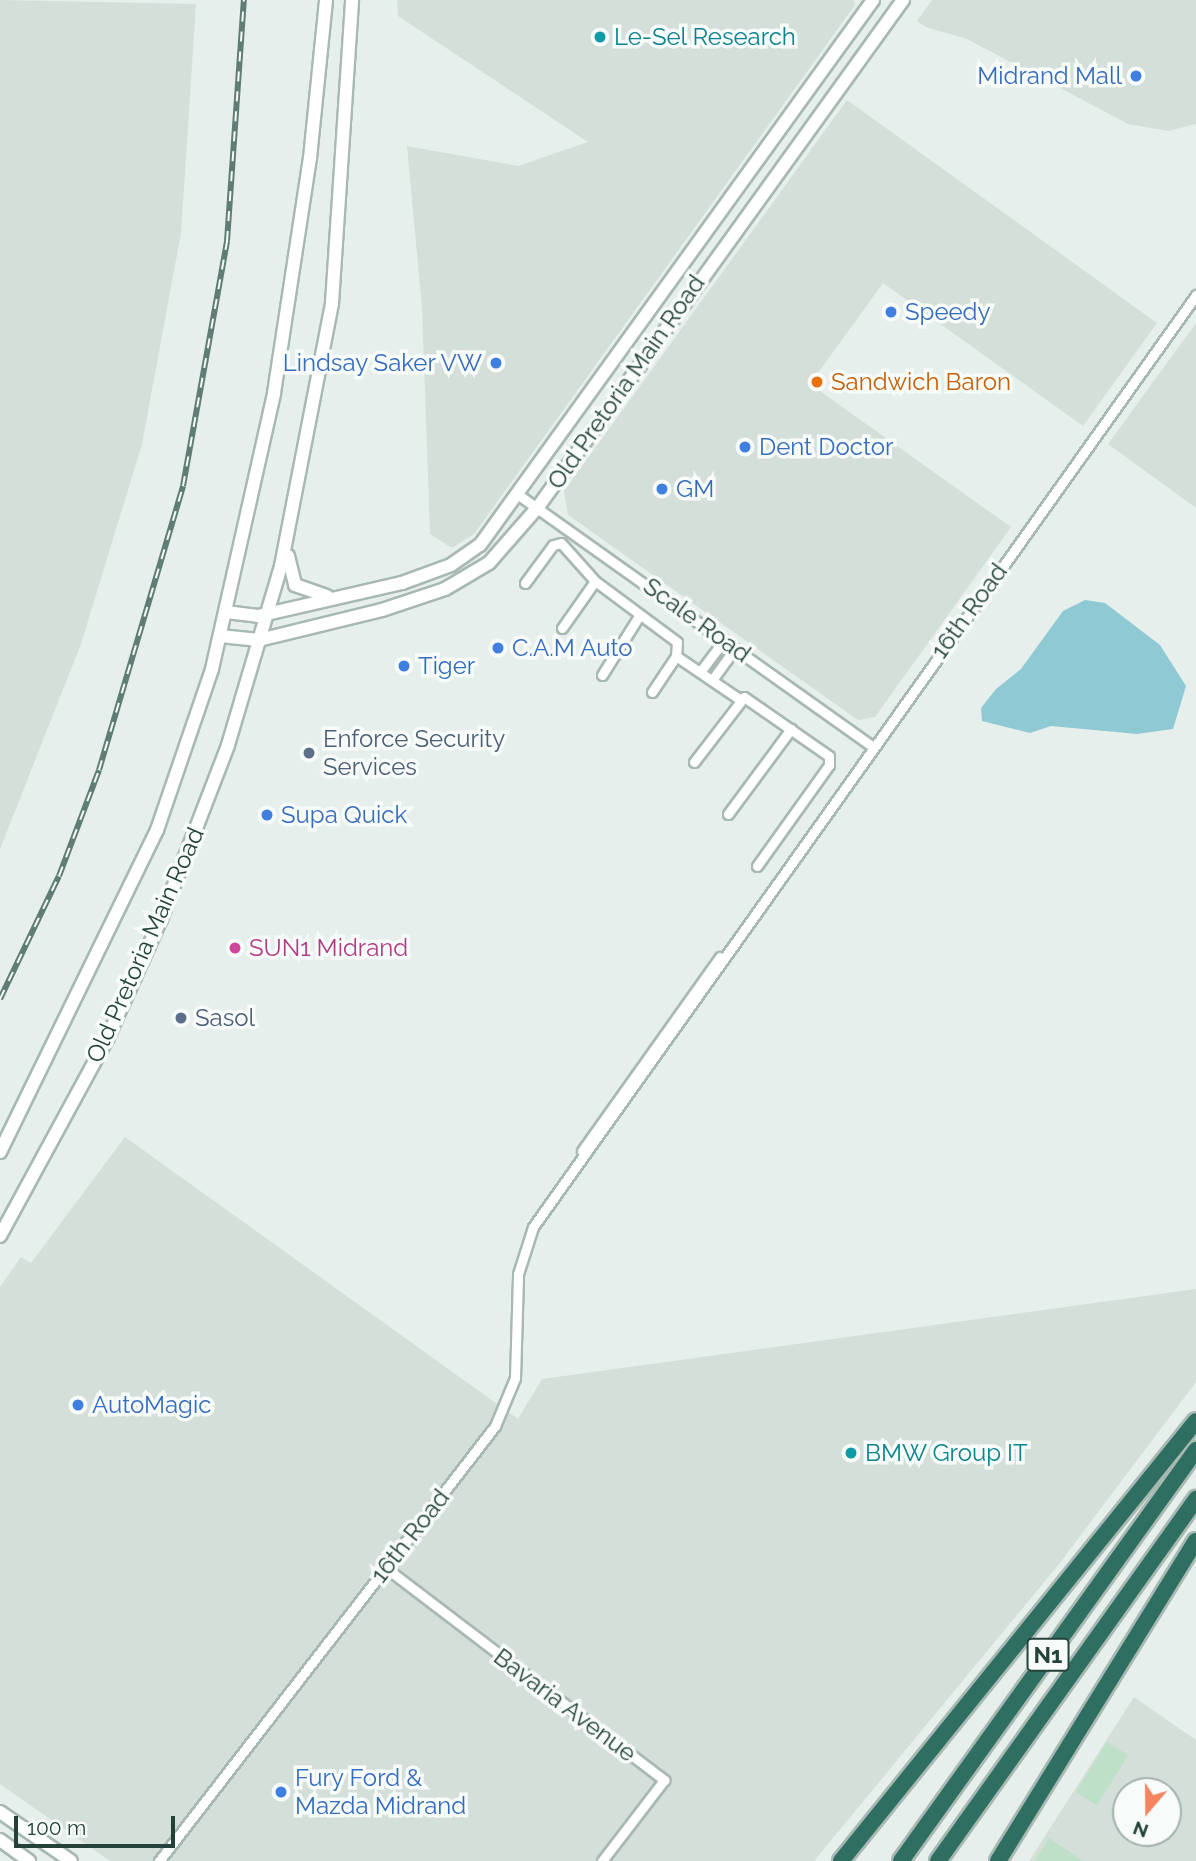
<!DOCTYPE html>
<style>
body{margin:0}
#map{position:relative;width:1196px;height:1861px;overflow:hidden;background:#e6efeb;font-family:Raleway,sans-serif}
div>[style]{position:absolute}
.built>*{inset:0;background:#d4dfda}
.green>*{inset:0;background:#bfe0c8;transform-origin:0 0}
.water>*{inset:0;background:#8ec9d4}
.roads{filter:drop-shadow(2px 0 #a8b8b2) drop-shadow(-2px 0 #a8b8b2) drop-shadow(0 2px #a8b8b2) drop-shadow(0 -2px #a8b8b2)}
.street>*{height:9px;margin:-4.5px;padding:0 4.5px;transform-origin:4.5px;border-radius:4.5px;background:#fff}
.secondary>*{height:12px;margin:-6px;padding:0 6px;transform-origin:6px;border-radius:6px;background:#fff}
.highway>*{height:16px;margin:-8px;padding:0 8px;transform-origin:8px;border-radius:8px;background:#2f6f62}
.rail>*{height:6px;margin-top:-3px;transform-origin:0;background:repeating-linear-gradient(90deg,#f7fbf9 0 10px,#5f7d75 0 20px);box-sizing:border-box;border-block:2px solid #5f7d75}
.dots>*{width:19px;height:19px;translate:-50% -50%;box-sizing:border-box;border:4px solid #f7fbf9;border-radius:50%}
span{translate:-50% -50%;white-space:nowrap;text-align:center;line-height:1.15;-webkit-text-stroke:7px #f7fbf9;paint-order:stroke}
.shield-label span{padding:2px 5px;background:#f7fbf9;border:2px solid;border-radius:5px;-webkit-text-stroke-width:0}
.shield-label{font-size:23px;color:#24423a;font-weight:700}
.culture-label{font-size:24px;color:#0d838f}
.left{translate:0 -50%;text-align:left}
.shop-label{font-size:24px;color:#366cbe}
.right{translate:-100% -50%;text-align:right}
.street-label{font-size:24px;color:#24423a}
.food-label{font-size:24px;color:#c56008}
.service-label{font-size:24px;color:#4e5e75}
.hotel-label{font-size:24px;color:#b23c85}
.north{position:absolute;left:1112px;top:1777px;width:70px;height:70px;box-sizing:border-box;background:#f7fbf9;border:2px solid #a3b1ad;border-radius:50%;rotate:200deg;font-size:19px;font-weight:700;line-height:28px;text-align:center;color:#24423a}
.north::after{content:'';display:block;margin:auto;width:24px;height:32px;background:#f4845f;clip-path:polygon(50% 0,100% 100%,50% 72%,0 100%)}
.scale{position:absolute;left:14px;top:1816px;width:161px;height:32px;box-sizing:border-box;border:4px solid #24423a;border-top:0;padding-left:9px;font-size:21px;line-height:24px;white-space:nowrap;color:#24423a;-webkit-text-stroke:5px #f7fbf9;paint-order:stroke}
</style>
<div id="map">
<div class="built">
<i style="clip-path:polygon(0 0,196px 4px,181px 233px,142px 444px,81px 644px,0 849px)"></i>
<i style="clip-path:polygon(397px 0,854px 0,855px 5px,474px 534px,452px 548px,430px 534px,422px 308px,407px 146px,518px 166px,588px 142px,398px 16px)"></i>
<i style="clip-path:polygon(932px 0,1196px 0,1196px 124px,1168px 131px,1128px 124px,967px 39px,926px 27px,917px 21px)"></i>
<i style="clip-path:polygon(847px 100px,1157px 323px,1083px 426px,883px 283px,810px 384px,1011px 527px,875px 717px,858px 720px,568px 515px,564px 491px)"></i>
<i style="clip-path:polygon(1196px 323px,1196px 508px,1108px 444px)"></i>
<i style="clip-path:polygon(125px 1137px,518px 1419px,542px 1379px,1196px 1289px,1196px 1382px,1059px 1564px,814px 1861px,110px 1861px,0 1784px,0 1287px,21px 1257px,31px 1263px)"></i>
<i style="clip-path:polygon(evenodd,1134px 1697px,1196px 1740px,1196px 1861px,1029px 1861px,1134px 1697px,1126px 1791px,1168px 1791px,1168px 1833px,1126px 1833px,1126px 1791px)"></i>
</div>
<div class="green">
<i style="left:1107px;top:1742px;width:25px;height:59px;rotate:32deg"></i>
<i style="clip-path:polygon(1049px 1838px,1083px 1861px,1034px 1861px)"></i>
</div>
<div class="water">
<i style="clip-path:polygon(1085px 600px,1105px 603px,1160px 645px,1186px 686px,1173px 729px,1137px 734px,1051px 726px,1030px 733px,982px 721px,981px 708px,996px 689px,1021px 669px,1063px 611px)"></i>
</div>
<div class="roads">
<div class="street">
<i style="left:520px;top:496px;width:432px;rotate:35.4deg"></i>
<i style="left:525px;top:583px;width:47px;rotate:-53.6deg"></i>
<i style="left:553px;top:545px;width:8px;rotate:-14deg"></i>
<i style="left:561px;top:543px;width:51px;rotate:48.2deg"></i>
<i style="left:595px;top:581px;width:102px;rotate:36.6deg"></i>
<i style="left:677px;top:642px;width:14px;rotate:94deg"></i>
<i style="left:676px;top:656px;width:76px;rotate:34.3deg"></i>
<i style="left:562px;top:628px;width:57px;rotate:-54.9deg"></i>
<i style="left:700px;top:672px;width:40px;rotate:-53deg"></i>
<i style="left:602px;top:675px;width:70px;rotate:-57.9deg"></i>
<i style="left:712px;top:680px;width:39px;rotate:-54deg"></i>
<i style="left:652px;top:692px;width:43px;rotate:-56.3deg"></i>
<i style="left:694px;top:762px;width:82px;rotate:-52.4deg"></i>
<i style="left:744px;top:697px;width:103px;rotate:34.8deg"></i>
<i style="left:829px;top:756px;width:9px;rotate:90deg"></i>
<i style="left:829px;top:765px;width:124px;rotate:125.5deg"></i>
<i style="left:728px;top:814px;width:106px;rotate:-53.5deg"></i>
<i style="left:582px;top:1151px;width:238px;rotate:-54.6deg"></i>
<i style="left:386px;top:1568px;width:350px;rotate:37.3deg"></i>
<i style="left:664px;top:1780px;width:102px;rotate:127.4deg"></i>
<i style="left:159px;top:1861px;width:550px;rotate:-52.32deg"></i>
<i style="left:495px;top:1426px;width:52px;rotate:-67.4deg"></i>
<i style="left:515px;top:1378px;width:104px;rotate:-88.3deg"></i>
<i style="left:518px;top:1274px;width:49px;rotate:-72.3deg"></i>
<i style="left:533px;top:1227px;width:1144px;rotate:-54.57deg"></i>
</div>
<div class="secondary">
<i style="left:288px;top:556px;width:30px;rotate:76deg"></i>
<i style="left:295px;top:585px;width:34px;rotate:19deg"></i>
<i style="left:226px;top:612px;width:32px;rotate:7deg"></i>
<i style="left:258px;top:616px;width:148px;rotate:-12.9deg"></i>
<i style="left:402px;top:583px;width:52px;rotate:-20.2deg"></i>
<i style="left:451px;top:565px;width:35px;rotate:-35deg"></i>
<i style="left:480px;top:545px;width:672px;rotate:-54.2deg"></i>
<i style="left:220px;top:636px;width:39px;rotate:6deg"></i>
<i style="left:259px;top:640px;width:127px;rotate:-13.7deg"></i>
<i style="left:382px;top:610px;width:66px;rotate:-18.4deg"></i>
<i style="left:445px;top:589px;width:51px;rotate:-30.6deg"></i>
<i style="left:489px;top:563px;width:74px;rotate:-48.8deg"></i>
<i style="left:538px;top:507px;width:625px;rotate:-54.25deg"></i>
<i style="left:0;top:1152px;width:358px;rotate:-64deg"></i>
<i style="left:157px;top:830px;width:170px;rotate:-71.1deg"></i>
<i style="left:212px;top:669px;width:283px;rotate:-77.3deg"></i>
<i style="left:274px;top:393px;width:238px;rotate:-81.3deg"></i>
<i style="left:310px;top:158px;width:159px;rotate:-84.2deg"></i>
<i style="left:0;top:1236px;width:224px;rotate:-61.5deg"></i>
<i style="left:107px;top:1039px;width:132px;rotate:-65.8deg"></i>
<i style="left:161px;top:919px;width:186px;rotate:-68.9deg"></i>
<i style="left:228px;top:745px;width:187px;rotate:-73.5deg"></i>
<i style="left:281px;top:566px;width:268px;rotate:-79deg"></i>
<i style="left:332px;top:303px;width:304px;rotate:-86.2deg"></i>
<i style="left:0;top:1812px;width:86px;rotate:34.6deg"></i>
<i style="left:0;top:1840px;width:36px;rotate:36deg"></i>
</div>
<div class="highway">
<i style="left:841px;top:1861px;width:565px;rotate:-51.1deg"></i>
<i style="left:901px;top:1861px;width:506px;rotate:-54.33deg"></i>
<i style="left:938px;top:1861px;width:445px;rotate:-54.5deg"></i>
<i style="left:998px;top:1861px;width:376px;rotate:-58.3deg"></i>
</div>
</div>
<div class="rail">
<i style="left:0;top:999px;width:136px;rotate:-64.4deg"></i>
<i style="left:59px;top:876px;width:113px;rotate:-69.3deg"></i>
<i style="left:99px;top:770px;width:296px;rotate:-73.5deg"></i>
<i style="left:183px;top:486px;width:249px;rotate:-79.8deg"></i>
<i style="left:227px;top:241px;width:242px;rotate:-86deg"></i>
</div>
<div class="dots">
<i style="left:600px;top:37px;background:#0f9aa8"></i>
<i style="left:1136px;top:76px;background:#3f7fe0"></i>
<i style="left:891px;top:312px;background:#3f7fe0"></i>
<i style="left:496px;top:363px;background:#3f7fe0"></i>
<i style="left:817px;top:382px;background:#e8710a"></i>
<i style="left:745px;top:447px;background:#3f7fe0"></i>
<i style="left:662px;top:489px;background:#3f7fe0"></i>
<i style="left:498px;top:648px;background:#3f7fe0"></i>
<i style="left:404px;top:666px;background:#3f7fe0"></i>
<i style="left:309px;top:753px;background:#5c6f8a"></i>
<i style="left:267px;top:815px;background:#3f7fe0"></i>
<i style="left:235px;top:948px;background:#d1479c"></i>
<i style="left:181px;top:1018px;background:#5c6f8a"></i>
<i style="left:78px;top:1405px;background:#3f7fe0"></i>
<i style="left:851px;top:1453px;background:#0f9aa8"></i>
<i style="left:281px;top:1792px;background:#3f7fe0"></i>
</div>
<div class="shield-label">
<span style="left:1048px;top:1655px">N1</span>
</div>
<div class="culture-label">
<span class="left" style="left:614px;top:37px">Le-Sel Research</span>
<span class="left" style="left:865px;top:1453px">BMW Group IT</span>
</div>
<div class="shop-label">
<span class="right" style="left:1122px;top:76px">Midrand Mall</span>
<span class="left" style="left:905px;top:312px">Speedy</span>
<span class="right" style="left:482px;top:363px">Lindsay Saker VW</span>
<span class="left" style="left:759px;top:447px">Dent Doctor</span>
<span class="left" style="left:676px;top:489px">GM</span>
<span class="left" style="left:512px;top:648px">C.A.M Auto</span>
<span class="left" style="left:418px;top:666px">Tiger</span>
<span class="left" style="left:281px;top:815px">Supa Quick</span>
<span class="left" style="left:92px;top:1405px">AutoMagic</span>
<span class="left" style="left:295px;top:1792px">Fury Ford &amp;<br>Mazda Midrand</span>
</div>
<div class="street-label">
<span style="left:626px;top:382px;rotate:-55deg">Old Pretoria Main Road</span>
<span style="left:969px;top:611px;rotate:-54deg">16th Road</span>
<span style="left:697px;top:620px;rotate:36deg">Scale Road</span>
<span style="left:145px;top:945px;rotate:-66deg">Old Pretoria Main Road</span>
<span style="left:410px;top:1536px;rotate:-52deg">16th Road</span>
<span style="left:565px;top:1705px;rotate:37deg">Bavaria Avenue</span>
</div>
<div class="food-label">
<span class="left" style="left:831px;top:382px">Sandwich Baron</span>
</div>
<div class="service-label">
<span class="left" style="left:323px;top:753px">Enforce Security<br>Services</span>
<span class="left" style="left:195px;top:1018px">Sasol</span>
</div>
<div class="hotel-label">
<span class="left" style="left:249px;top:948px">SUN1 Midrand</span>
</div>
<div class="north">N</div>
<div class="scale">100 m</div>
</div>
